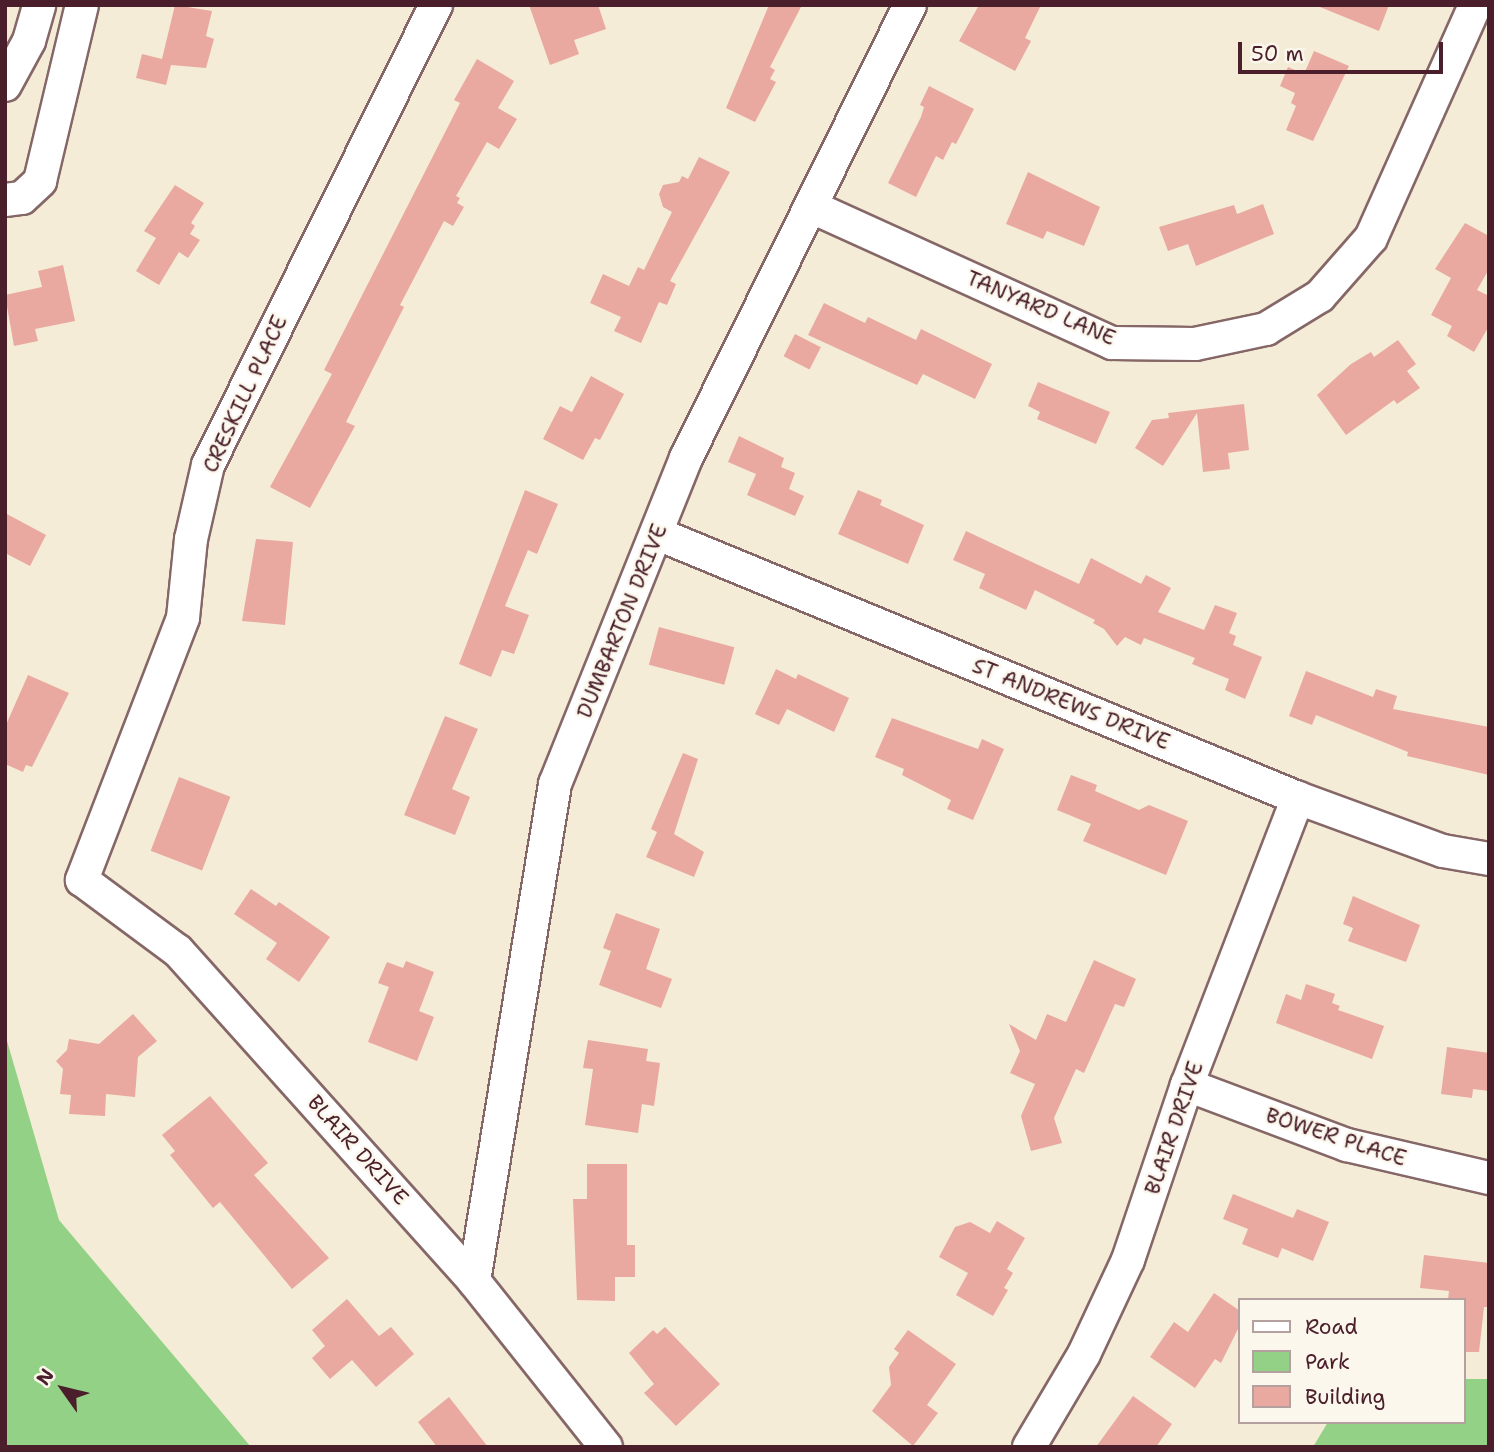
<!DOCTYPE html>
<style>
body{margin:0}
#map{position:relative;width:1494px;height:1452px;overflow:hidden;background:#f4ecd7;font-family:"Shantell Sans",sans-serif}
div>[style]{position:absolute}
.green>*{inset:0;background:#93d186}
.building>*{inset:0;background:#e9a9a0;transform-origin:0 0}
.roads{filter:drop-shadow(2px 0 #866767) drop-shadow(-2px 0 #866767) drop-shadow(0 2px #866767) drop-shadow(0 -2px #866767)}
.street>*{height:32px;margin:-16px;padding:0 16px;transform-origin:16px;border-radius:16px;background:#fff}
span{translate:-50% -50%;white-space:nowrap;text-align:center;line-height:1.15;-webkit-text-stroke:5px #fbf7ec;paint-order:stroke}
.street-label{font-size:21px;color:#4a1f2b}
.frame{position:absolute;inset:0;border:7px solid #4a1f2b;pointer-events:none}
.legend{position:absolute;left:1238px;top:1298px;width:228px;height:126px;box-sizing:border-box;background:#fbf7ec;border:2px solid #b4a19f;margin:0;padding:9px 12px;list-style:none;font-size:21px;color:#4a1f2b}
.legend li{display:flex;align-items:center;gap:14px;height:35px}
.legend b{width:35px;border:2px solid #b4a19f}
.north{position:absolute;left:28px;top:1354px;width:70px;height:70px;-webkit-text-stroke:5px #fbf7ec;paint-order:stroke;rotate:304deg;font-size:19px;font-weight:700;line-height:28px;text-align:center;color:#4a1f2b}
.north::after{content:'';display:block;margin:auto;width:24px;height:32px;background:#4a1f2b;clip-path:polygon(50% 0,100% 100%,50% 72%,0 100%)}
.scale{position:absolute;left:1238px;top:42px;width:205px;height:32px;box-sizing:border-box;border:4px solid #4a1f2b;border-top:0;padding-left:9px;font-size:21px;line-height:24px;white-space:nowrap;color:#4a1f2b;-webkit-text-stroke:5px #fbf7ec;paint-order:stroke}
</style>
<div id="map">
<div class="green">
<i style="clip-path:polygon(5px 1034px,59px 1220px,251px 1447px,5px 1447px)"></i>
<i style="clip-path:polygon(1464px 1379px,1489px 1379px,1489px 1447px,1313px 1447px,1328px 1422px,1464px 1422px)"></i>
</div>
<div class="building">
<i style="clip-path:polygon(175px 5px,212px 11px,206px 36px,214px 39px,206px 68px,171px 65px,166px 85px,136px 78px,142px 54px,162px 59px)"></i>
<i style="clip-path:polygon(529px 5px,598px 5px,606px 29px,574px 40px,579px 54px,550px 65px)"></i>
<i style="clip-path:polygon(769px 5px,802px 5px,770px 67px,775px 70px,770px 79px,776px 82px,755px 122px,726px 108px)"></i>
<i style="clip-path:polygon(979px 5px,1041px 5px,1025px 38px,1031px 41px,1015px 71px,959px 41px)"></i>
<i style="clip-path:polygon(1315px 5px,1389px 5px,1379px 31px)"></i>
<i style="clip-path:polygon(1314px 51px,1349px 66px,1313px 141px,1286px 130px,1296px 106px,1291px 103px,1295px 93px,1280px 86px,1288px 67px,1304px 74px)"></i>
<i style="clip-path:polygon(477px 59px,514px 81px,498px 108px,517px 119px,499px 149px,487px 142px,456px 196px,460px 198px,457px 203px,464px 207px,453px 226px,444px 221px,400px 305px,404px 307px,346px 422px,355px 426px,310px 508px,270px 487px,332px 374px,324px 370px,460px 103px,454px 100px)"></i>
<i style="clip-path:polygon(929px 86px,974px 109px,956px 144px,952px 142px,943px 160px,936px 156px,916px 197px,888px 183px,921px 117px,924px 107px,920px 105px)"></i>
<i style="clip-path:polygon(699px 157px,730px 172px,670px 281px,676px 284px,667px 305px,659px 302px,641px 343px,614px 331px,621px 317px,590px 303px,603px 274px,629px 286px,638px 267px,644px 270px,672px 212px,663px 207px,659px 194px,663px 185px,679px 182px,682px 176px,688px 179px)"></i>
<i style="clip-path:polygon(1028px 172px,1100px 207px,1084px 246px,1047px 231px,1043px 239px,1006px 224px)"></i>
<i style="clip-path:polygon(175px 185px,204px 203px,191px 223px,195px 226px,190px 234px,200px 240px,188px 258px,179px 252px,159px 285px,136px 271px,156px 238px,144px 231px)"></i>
<i style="clip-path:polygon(1263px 204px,1274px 234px,1196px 266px,1188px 244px,1168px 251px,1159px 227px,1234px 205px,1237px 214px)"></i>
<i style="clip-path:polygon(1465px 223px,1489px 236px,1489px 269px,1477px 290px,1489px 296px,1489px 326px,1474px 352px,1447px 336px,1452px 326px,1431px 315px,1451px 278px,1435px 269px)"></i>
<i style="clip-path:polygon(63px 265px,75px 321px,35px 329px,38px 341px,14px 346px,5px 295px,42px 287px,38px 271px)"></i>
<i style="clip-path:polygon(824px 303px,865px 323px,868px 317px,916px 340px,921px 329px,992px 364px,975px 399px,923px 374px,917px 385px,808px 335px)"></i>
<i style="left:795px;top:334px;width:29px;height:25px;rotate:27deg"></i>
<i style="clip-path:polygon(1398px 340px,1416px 364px,1407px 371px,1420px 388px,1397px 404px,1394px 400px,1346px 435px,1317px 395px,1351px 364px,1371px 352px,1374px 357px)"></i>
<i style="clip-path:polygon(591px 376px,624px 394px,600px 440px,595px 438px,583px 460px,543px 439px,560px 406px,572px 412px)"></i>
<i style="clip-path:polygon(1038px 382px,1110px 412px,1096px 444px,1037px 419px,1040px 412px,1028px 406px)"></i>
<i style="clip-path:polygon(1244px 404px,1249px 450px,1228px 453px,1230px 469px,1203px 472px,1197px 413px,1163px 466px,1135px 448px,1152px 420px,1169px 418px,1168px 413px)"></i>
<i style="clip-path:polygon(739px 436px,784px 458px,781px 467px,795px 473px,789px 489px,804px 496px,795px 516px,747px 495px,756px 474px,728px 462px)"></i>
<i style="clip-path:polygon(525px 490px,558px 504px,537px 554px,528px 550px,505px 606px,529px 615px,514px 654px,502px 650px,491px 677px,459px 664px)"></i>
<i style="clip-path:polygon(858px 490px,882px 500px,880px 505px,924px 525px,908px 564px,838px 534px)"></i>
<i style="clip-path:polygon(5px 513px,46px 535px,30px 566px,5px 553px)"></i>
<i style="clip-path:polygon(966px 531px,1079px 584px,1091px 558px,1141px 584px,1146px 575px,1171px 588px,1158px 612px,1204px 630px,1215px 605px,1237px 613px,1229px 633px,1236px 636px,1233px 645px,1262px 657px,1245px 699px,1225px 690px,1229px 679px,1192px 664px,1195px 658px,1144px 638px,1141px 645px,1125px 637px,1117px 646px,1104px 629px,1093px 623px,1095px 620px,1035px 590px,1026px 610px,979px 588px,985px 574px,953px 560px)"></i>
<i style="clip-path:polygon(256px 539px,293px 542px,285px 625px,242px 621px)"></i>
<i style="left:659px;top:627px;width:78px;height:39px;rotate:15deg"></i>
<i style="clip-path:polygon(776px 669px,796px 679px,798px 674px,849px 698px,834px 732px,787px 709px,779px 725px,755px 714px)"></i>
<i style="clip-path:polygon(1306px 671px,1373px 697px,1376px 689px,1397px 696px,1393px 709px,1489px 727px,1489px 775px,1407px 756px,1408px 752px,1316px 715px,1312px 725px,1289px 716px)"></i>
<i style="clip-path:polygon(28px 675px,69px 693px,32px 767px,26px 765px,23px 772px,5px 764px,5px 727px)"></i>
<i style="clip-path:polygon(445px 716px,478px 729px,452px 789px,470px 797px,455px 835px,404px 815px)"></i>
<i style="clip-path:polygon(892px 718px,978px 749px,982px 739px,1004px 749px,973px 820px,947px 809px,951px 800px,902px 775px,904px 769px,875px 757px)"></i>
<i style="clip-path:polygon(683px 753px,698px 759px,674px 834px,704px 852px,694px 877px,646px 857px,657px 832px,651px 829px)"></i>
<i style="clip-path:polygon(1071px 775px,1097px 785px,1095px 791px,1139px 810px,1149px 805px,1188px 821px,1166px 875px,1083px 841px,1091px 824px,1057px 810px)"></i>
<i style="left:179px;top:777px;width:55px;height:79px;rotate:21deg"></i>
<i style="clip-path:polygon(251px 889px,276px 906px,279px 902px,330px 937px,299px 982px,266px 959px,277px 943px,234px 914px)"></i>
<i style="clip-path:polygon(1353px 896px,1420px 925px,1406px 962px,1348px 941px,1353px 928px,1343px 924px)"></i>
<i style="clip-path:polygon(616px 913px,660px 929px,646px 969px,672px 979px,661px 1008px,599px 985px,611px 951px,603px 948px)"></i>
<i style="clip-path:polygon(1094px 960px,1136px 979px,1124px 1007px,1115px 1004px,1084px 1073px,1076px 1069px,1054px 1118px,1062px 1143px,1031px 1151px,1021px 1116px,1035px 1084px,1010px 1073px,1020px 1051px,1009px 1024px,1036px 1040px,1047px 1014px,1066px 1022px)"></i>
<i style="clip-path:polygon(406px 961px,434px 972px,419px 1011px,434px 1017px,417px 1061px,368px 1042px,389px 987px,378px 983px,387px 962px,403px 968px)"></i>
<i style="clip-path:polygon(1306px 984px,1335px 994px,1332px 1003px,1340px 1006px,1338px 1010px,1384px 1026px,1372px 1059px,1276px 1023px,1286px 994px,1301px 1000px)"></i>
<i style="clip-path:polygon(133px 1014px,157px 1041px,138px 1057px,135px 1097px,106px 1094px,105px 1116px,69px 1114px,71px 1095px,60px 1094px,63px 1069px,56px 1061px,67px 1050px,69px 1039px,99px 1044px)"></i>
<i style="clip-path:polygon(588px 1040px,648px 1049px,646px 1061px,660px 1063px,654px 1106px,642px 1104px,638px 1133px,585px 1125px,593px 1069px,583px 1068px)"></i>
<i style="clip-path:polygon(1447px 1047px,1489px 1053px,1489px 1091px,1473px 1089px,1472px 1098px,1441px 1094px)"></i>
<i style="clip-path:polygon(210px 1096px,268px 1163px,254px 1175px,329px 1258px,292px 1289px,220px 1202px,213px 1208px,170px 1155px,175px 1151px,162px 1135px)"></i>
<i style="clip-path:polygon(587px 1164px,627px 1164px,627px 1245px,635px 1245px,635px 1277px,615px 1277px,615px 1301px,577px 1300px,573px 1199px,587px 1199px)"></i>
<i style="clip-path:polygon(1233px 1194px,1293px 1218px,1297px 1209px,1329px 1222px,1313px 1261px,1282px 1248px,1278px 1258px,1242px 1244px,1248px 1229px,1223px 1219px)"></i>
<i style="clip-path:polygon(997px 1221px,1025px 1238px,1007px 1269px,1013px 1273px,1004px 1288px,1008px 1290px,993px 1316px,956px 1295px,968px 1273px,939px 1257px,955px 1227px,970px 1222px,990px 1233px)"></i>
<i style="clip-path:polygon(1424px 1255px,1489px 1263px,1489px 1307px,1484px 1307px,1479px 1352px,1464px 1352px,1464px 1300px,1448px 1300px,1449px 1291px,1420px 1288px)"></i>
<i style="clip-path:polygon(1214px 1293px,1240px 1311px,1240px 1325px,1221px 1363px,1215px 1359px,1195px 1388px,1150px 1357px,1174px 1322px,1188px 1332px)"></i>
<i style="clip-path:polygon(347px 1299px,379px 1336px,391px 1327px,414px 1354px,376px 1387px,352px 1360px,330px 1379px,312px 1358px,325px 1346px,312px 1330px)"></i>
<i style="clip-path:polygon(665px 1327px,720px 1384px,676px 1426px,644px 1393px,654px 1384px,629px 1353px,653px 1330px,657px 1334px)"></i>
<i style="clip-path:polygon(908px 1330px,956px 1364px,927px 1405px,938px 1413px,913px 1446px,872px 1411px,891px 1385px,889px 1367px,899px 1353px,894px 1349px)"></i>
<i style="clip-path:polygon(1133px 1396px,1172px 1424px,1156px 1447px,1096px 1447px)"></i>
<i style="clip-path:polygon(449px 1397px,488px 1447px,437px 1447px,418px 1422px)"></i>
</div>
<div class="roads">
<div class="street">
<i style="left:436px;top:5px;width:513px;rotate:116.37deg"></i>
<i style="left:208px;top:465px;width:76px;rotate:102.9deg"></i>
<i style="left:191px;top:539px;width:79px;rotate:95.8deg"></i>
<i style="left:183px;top:618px;width:281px;rotate:111.1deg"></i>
<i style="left:82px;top:880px;width:119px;rotate:36.5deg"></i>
<i style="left:178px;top:951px;width:443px;rotate:48.1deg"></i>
<i style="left:474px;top:1281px;width:212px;rotate:51.5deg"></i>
<i style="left:5px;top:85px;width:50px;rotate:-61.4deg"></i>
<i style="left:29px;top:41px;width:37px;rotate:-74deg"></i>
<i style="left:5px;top:200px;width:17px;rotate:-7deg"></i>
<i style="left:22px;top:198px;width:25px;rotate:-43deg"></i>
<i style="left:40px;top:181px;width:181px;rotate:-76.6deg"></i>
<i style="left:812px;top:207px;width:329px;rotate:24.4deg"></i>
<i style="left:1112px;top:343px;width:83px;rotate:0.7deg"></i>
<i style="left:1195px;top:344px;width:73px;rotate:-11.9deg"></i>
<i style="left:1266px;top:329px;width:63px;rotate:-31.4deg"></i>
<i style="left:1320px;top:296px;width:77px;rotate:-48.7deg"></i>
<i style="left:1371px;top:238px;width:255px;rotate:-65.9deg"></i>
<i style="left:658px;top:534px;width:692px;rotate:22.42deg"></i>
<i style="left:1298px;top:798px;width:154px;rotate:20.1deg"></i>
<i style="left:1443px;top:851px;width:47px;rotate:9.9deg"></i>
<i style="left:1187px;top:1085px;width:171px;rotate:20.6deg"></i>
<i style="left:1347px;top:1145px;width:146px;rotate:13.1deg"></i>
<i style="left:474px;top:1281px;width:504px;rotate:-80.74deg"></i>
<i style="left:555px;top:784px;width:351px;rotate:-68.1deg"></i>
<i style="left:686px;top:458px;width:505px;rotate:-63.69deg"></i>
<i style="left:1029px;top:1447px;width:108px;rotate:-59.4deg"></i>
<i style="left:1084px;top:1354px;width:104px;rotate:-64.9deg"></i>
<i style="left:1128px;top:1260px;width:185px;rotate:-71.4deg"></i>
<i style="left:1187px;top:1085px;width:308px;rotate:-68.9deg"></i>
</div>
</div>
<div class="street-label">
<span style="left:1041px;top:308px;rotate:23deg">TANYARD LANE</span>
<span style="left:245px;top:394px;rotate:-65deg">CRESKILL PLACE</span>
<span style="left:622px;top:621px;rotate:-68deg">DUMBARTON DRIVE</span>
<span style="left:1071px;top:704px;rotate:22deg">ST ANDREWS DRIVE</span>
<span style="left:1174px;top:1128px;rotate:-71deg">BLAIR DRIVE</span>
<span style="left:1336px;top:1137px;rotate:18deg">BOWER PLACE</span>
<span style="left:358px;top:1150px;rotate:48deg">BLAIR DRIVE</span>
</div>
<div class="frame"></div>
<ul class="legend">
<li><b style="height:9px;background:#fff"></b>Road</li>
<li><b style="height:19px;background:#93d186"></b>Park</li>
<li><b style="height:19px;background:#e9a9a0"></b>Building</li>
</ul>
<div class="north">N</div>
<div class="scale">50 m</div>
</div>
